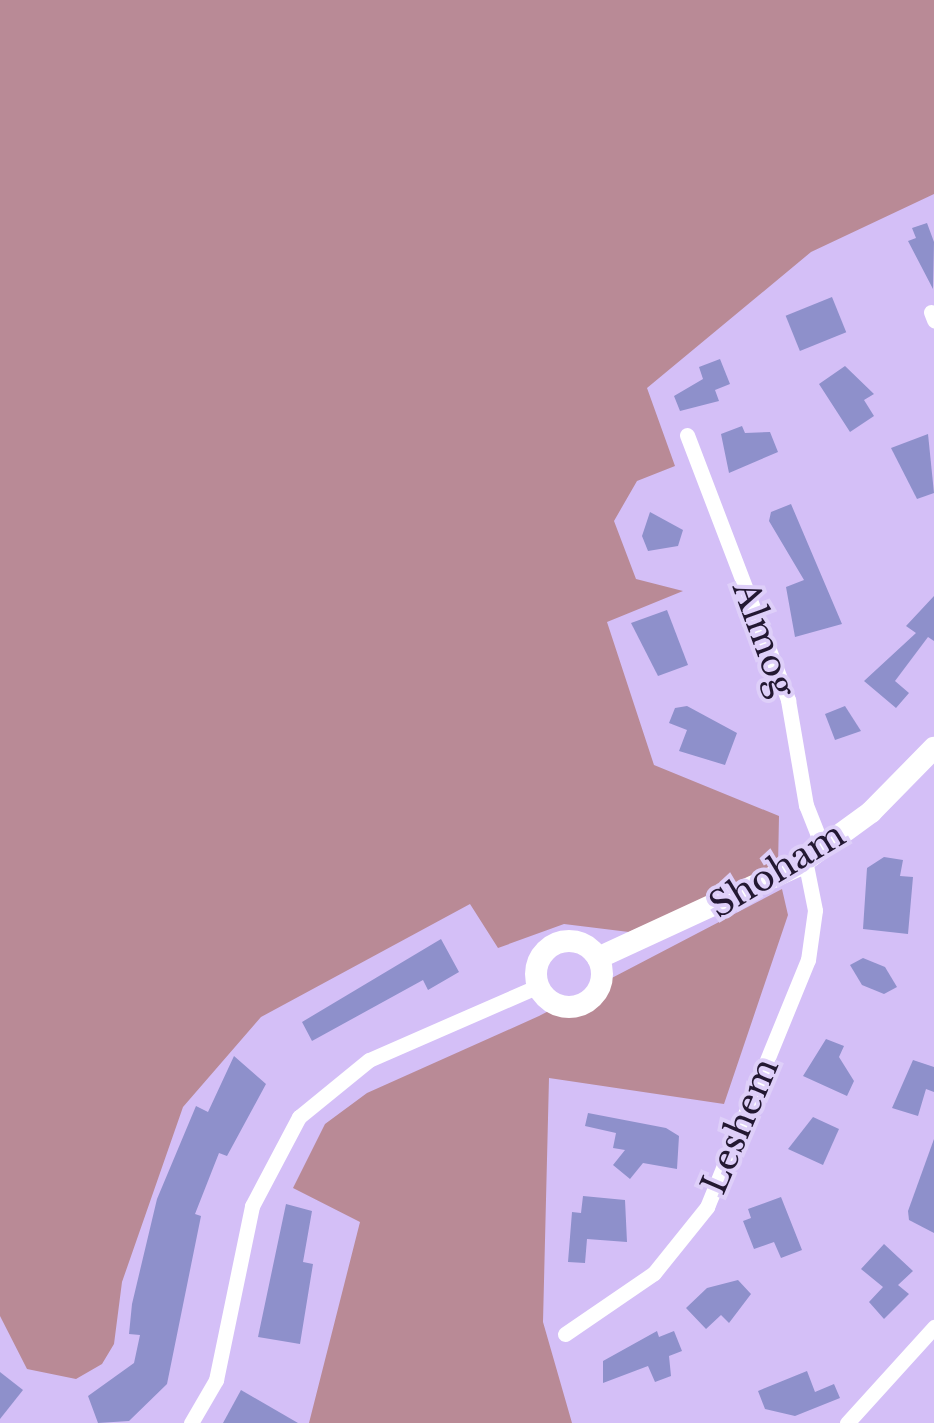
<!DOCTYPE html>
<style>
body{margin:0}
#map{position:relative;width:934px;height:1423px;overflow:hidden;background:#d4bff7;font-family:"Libre Baskerville",serif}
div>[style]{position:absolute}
.green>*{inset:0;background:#b98a96}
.building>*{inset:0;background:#8e90cb;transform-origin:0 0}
.street>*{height:15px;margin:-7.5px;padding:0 7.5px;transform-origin:7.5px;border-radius:7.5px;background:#fff}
.secondary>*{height:22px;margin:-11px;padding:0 11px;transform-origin:11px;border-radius:11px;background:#fff}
.secondary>.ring{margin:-11px;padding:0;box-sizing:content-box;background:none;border:22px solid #fff;border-radius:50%}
span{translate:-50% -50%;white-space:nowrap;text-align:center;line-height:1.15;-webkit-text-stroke:8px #decff9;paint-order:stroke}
.street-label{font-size:35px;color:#231832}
</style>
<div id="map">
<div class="green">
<i style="clip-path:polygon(0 0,934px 0,934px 194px,811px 252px,647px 388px,675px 466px,637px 481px,614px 521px,636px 579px,683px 591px,607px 622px,654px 765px,779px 816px,778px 867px,629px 932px,564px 924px,498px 948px,470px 904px,261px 1017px,183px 1107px,122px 1282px,114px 1344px,102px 1364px,76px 1379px,27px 1369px,0 1316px)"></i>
<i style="clip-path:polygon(782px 889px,788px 915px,724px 1104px,549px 1078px,543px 1322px,572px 1423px,309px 1423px,360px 1222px,293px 1188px,325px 1124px,367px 1093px,539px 1016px)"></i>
</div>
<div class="building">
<i style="clip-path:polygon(927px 223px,934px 242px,933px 289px,908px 241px,916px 238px,912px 228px)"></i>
<i style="left:832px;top:297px;width:38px;height:50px;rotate:68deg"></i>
<i style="clip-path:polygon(720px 359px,730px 384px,715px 390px,719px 401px,680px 411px,674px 396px,703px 379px,699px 367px)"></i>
<i style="clip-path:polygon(845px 366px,874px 394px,864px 400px,874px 416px,850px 432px,819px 384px)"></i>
<i style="clip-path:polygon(742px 426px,745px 433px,770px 432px,778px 452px,729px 473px,721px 434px)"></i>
<i style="clip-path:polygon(928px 434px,934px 493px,917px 499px,891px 448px)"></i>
<i style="clip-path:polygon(791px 504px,842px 624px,795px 637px,786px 587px,804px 580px,769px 521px,771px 512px)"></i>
<i style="clip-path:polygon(650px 512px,683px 530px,678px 546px,648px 551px,642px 536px)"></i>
<i style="clip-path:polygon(934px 596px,934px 641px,928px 637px,895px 681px,909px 693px,896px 708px,864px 681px,916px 633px,906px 626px)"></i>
<i style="clip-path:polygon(667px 610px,688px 665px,658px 676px,631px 623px)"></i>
<i style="clip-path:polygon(687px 706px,737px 733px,725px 765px,679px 751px,687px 730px,669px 723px,675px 708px)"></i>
<i style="clip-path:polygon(845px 706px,861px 731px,835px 740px,825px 714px)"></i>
<i style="clip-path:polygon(884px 857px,903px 860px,900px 876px,913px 877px,908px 934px,863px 929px,867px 868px)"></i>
<i style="clip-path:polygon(441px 939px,459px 972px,428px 990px,423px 980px,312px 1041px,302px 1022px)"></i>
<i style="clip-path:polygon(863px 958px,885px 967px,897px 987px,884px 994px,862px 985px,850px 965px)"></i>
<i style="clip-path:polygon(826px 1039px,844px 1046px,839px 1057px,854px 1081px,847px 1096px,803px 1076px)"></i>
<i style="clip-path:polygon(234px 1056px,266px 1084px,227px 1156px,219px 1153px,195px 1214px,201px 1216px,167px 1384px,129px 1421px,98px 1423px,88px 1396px,134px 1363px,140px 1335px,129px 1334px,132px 1304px,157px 1199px,196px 1106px,208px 1112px)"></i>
<i style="clip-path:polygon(913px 1060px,934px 1067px,934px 1092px,926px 1089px,918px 1116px,892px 1108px)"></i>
<i style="clip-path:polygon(588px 1113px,666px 1128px,679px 1136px,677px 1169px,643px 1163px,630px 1179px,613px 1165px,625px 1150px,613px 1148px,616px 1133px,585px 1126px)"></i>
<i style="clip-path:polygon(813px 1117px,839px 1129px,823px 1165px,788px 1149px)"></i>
<i style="clip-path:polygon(934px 1139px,934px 1233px,909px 1220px,908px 1211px)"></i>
<i style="clip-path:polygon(583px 1196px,625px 1200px,627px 1242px,587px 1239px,585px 1263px,568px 1262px,572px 1212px,581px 1213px)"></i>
<i style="clip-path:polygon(781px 1197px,802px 1250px,781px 1258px,774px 1242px,754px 1249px,743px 1221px,751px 1218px,748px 1209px)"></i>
<i style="clip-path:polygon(286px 1204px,312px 1211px,303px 1262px,313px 1264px,300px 1344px,258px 1337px)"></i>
<i style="clip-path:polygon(884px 1244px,913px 1271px,898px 1285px,909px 1294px,884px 1319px,869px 1302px,883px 1287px,861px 1269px)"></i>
<i style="clip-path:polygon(738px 1280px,751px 1294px,729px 1323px,721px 1315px,706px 1329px,686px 1308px,707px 1288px)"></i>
<i style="clip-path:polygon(657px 1331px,659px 1337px,674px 1331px,682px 1351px,669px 1356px,671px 1376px,655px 1382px,648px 1366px,603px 1383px,603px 1361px)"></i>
<i style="clip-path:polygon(807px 1371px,815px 1392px,834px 1384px,840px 1398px,795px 1416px,765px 1409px,758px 1391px)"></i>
<i style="clip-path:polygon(0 1372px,23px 1390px,0 1419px)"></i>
<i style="clip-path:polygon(241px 1390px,298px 1423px,223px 1423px)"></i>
</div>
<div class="street">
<i style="left:931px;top:312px;width:9px;rotate:69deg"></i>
<i style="left:687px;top:435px;width:284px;rotate:69.1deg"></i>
<i style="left:788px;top:700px;width:107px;rotate:80.3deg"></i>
<i style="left:806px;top:805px;width:46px;rotate:68.4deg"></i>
<i style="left:565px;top:1334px;width:108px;rotate:-34.4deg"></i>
<i style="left:654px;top:1273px;width:85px;rotate:-51.2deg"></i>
<i style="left:707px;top:1207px;width:267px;rotate:-67.8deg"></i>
<i style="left:808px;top:960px;width:50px;rotate:-82deg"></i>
<i style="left:815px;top:910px;width:51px;rotate:-101.3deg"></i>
<i style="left:191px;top:1423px;width:50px;rotate:-59.8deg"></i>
<i style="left:216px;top:1380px;width:178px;rotate:-78.3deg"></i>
<i style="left:252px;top:1206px;width:101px;rotate:-62.2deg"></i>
<i style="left:299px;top:1117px;width:90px;rotate:-39.2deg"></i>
<i style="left:369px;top:1060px;width:184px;rotate:-23.6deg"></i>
<i style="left:847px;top:1423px;width:130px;rotate:-47.8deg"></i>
</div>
<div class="secondary">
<i class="ring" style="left:536px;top:941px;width:44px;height:44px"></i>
<i style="left:598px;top:958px;width:219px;rotate:-24.8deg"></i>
<i style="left:797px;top:866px;width:92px;rotate:-36.1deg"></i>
<i style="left:871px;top:812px;width:90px;rotate:-45.5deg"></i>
</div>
<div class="street-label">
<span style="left:764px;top:639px;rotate:70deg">Almog</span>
<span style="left:777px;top:870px;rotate:-31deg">Shoham</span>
<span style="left:740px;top:1126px;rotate:-67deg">Leshem</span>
</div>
</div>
